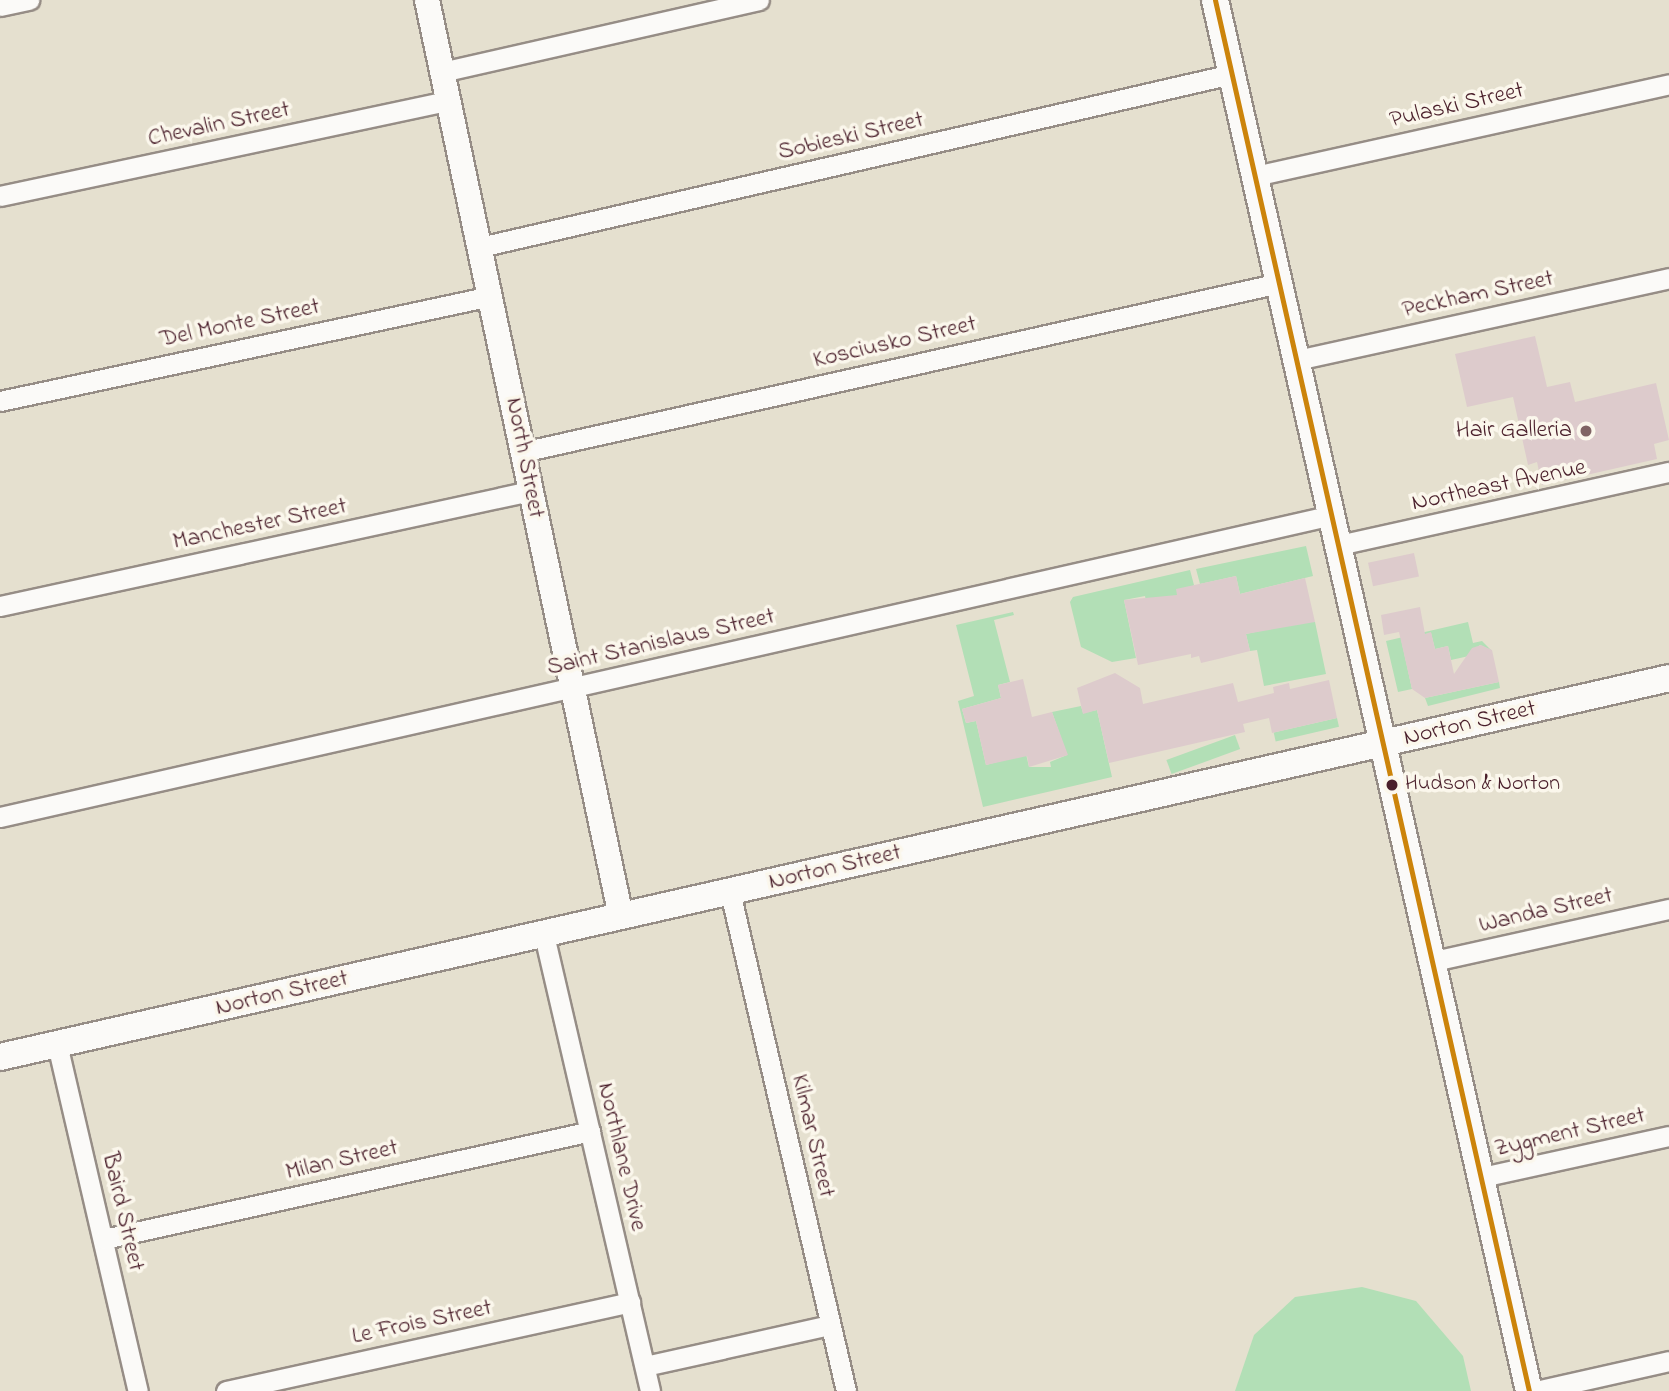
<!DOCTYPE html>
<style>
body{margin:0}
#map{position:relative;width:1669px;height:1391px;overflow:hidden;background:#e5e0cf;font-family:"Indie Flower",sans-serif}
div>[style]{position:absolute}
.green>*{inset:0;background:#b2dfb6;transform-origin:0 0}
.building>*{inset:0;background:#ddcbcc;transform-origin:0 0}
.roads{filter:drop-shadow(2px 0 #968d86) drop-shadow(-2px 0 #968d86) drop-shadow(0 2px #968d86) drop-shadow(0 -2px #968d86)}
.minor>*{height:19px;margin:-9.5px;padding:0 9.5px;transform-origin:9.5px;border-radius:9.5px;background:#fbfaf8}
.tertiary>*{height:24px;margin:-12px;padding:0 12px;transform-origin:12px;border-radius:12px;background:#fbfaf8}
.secondary>*{height:26px;margin:-13px;padding:0 13px;transform-origin:13px;border-radius:13px;background:#fbfaf8}
.bus-1>*{height:5px;margin:-2.5px;padding:0 2.5px;transform-origin:2.5px;border-radius:2.5px;background:#cc840b}
.dots>*{width:19px;height:19px;translate:-50% -50%;box-sizing:border-box;border:4px solid #fbf7ec;border-radius:50%}
span{translate:-50% -50%;white-space:nowrap;text-align:center;line-height:1.15;-webkit-text-stroke:7px #fbf7ec;paint-order:stroke}
.bus-label{font-size:22px;color:#4a1f2b}
.left{translate:0 -50%;text-align:left}
.street-label{font-size:24px;color:#4a1f2b}
.poi-label{font-size:24px;color:#4a1f2b}
.right{translate:-100% -50%;text-align:right}
</style>
<div id="map">
<div class="green">
<i style="clip-path:polygon(1306px 546px,1313px 576px,1240px 594px,1236px 576px,1200px 584px,1196px 569px)"></i>
<i style="clip-path:polygon(1190px 570px,1194px 585px,1179px 603px,1146px 601px,1145px 596px,1124px 600px,1136px 658px,1112px 662px,1081px 647px,1070px 602px,1073px 597px)"></i>
<i style="clip-path:polygon(1013px 612px,1014px 615px,994px 620px,1010px 682px,998px 685px,1001px 698px,962px 709px,966px 723px,976px 721px,986px 765px,1026px 754px,1029px 767px,1051px 767px,1050px 762px,1067px 755px,1052px 712px,1081px 706px,1083px 713px,1097px 710px,1112px 777px,983px 807px,958px 701px,974px 696px,956px 625px)"></i>
<i style="clip-path:polygon(1300px 622px,1315px 622px,1326px 674px,1264px 686px,1257px 650px,1250px 651px,1246px 634px)"></i>
<i style="clip-path:polygon(1468px 622px,1473px 643px,1482px 641px,1492px 651px,1480px 645px,1469px 656px,1451px 660px,1448px 646px,1435px 649px,1431px 633px,1401px 639px,1412px 689px,1398px 692px,1386px 641px)"></i>
<i style="clip-path:polygon(1499px 682px,1500px 688px,1428px 706px,1425px 698px)"></i>
<i style="left:1337px;top:718px;width:9px;height:65px;rotate:77deg"></i>
<i style="left:1235px;top:735px;width:15px;height:73px;rotate:70deg"></i>
<i style="clip-path:polygon(1362px 1287px,1416px 1301px,1463px 1356px,1471px 1391px,1235px 1391px,1254px 1335px,1295px 1297px)"></i>
</div>
<div class="building">
<i style="clip-path:polygon(1535px 336px,1547px 387px,1570px 382px,1575px 402px,1656px 383px,1669px 440px,1654px 444px,1657px 459px,1542px 485px,1537px 462px,1528px 465px,1513px 397px,1467px 407px,1455px 354px)"></i>
<i style="left:1414px;top:553px;width:24px;height:47px;rotate:78deg"></i>
<i style="clip-path:polygon(1236px 576px,1240px 594px,1305px 578px,1315px 622px,1246px 634px,1250px 651px,1218px 659px,1201px 663px,1199px 656px,1191px 658px,1191px 654px,1138px 665px,1124px 600px,1177px 595px,1176px 589px)"></i>
<i style="clip-path:polygon(1420px 607px,1425px 634px,1431px 632px,1435px 649px,1448px 646px,1454px 674px,1472px 648px,1481px 645px,1492px 650px,1499px 682px,1425px 698px,1412px 689px,1399px 632px,1384px 635px,1381px 615px)"></i>
<i style="clip-path:polygon(1115px 673px,1140px 688px,1143px 704px,1233px 683px,1238px 702px,1274px 693px,1273px 687px,1289px 683px,1290px 689px,1329px 680px,1337px 718px,1272px 733px,1269px 718px,1243px 724px,1245px 732px,1109px 763px,1097px 710px,1083px 714px,1077px 688px)"></i>
<i style="clip-path:polygon(1023px 679px,1032px 717px,1052px 712px,1068px 755px,1029px 767px,1027px 756px,986px 765px,976px 721px,966px 723px,962px 709px,1001px 698px,998px 685px)"></i>
</div>
<div class="roads">
<div class="minor">
<i style="left:0;top:6px;width:30px;rotate:-12deg"></i>
<i style="left:442px;top:72px;width:325px;rotate:-12.8deg"></i>
<i style="left:1255px;top:176px;width:424px;rotate:-12.5deg"></i>
<i style="left:0;top:196px;width:458px;rotate:-12deg"></i>
<i style="left:480px;top:247px;width:772px;rotate:-12.96deg"></i>
<i style="left:1297px;top:360px;width:381px;rotate:-12.4deg"></i>
<i style="left:0;top:401px;width:502px;rotate:-12.07deg"></i>
<i style="left:522px;top:452px;width:776px;rotate:-12.58deg"></i>
<i style="left:1339px;top:545px;width:338px;rotate:-12.5deg"></i>
<i style="left:0;top:606px;width:542px;rotate:-12.24deg"></i>
<i style="left:0;top:817px;width:1366px;rotate:-12.77deg"></i>
<i style="left:730px;top:892px;width:512px;rotate:76.91deg"></i>
<i style="left:544px;top:935px;width:468px;rotate:76.9deg"></i>
<i style="left:1434px;top:961px;width:241px;rotate:-12.5deg"></i>
<i style="left:57px;top:1044px;width:356px;rotate:76.9deg"></i>
<i style="left:1482px;top:1177px;width:191px;rotate:-12.4deg"></i>
<i style="left:104px;top:1239px;width:498px;rotate:-12.5deg"></i>
<i style="left:645px;top:1366px;width:189px;rotate:-12.5deg"></i>
<i style="left:226px;top:1391px;width:414px;rotate:-12.4deg"></i>
<i style="left:1536px;top:1391px;width:136px;rotate:-12.7deg"></i>
</div>
<div class="tertiary">
<i style="left:427px;top:0;width:937px;rotate:78.05deg"></i>
</div>
<div class="secondary">
<i style="left:1215px;top:0;width:1426px;rotate:77.28deg"></i>
<i style="left:0;top:1057px;width:1711px;rotate:-12.79deg"></i>
</div>
</div>
<div class="bus-1">
<i style="left:1215px;top:0;width:1426px;rotate:77.28deg"></i>
</div>
<div class="dots">
<i style="left:1586px;top:431px;background:#806364"></i>
<i style="left:1392px;top:785px;background:#4a1f2b"></i>
</div>
<div class="bus-label">
<span class="left" style="left:1405px;top:785px">Hudson &amp; Norton</span>
</div>
<div class="street-label">
<span style="left:1457px;top:106px;rotate:-13deg">Pulaski Street</span>
<span style="left:219px;top:125px;rotate:-12deg">Chevalin Street</span>
<span style="left:851px;top:137px;rotate:-13deg">Sobieski Street</span>
<span style="left:1478px;top:295px;rotate:-12deg">Peckham Street</span>
<span style="left:240px;top:324px;rotate:-12deg">Del Monte Street</span>
<span style="left:895px;top:343px;rotate:-13deg">Kosciusko Street</span>
<span style="left:524px;top:458px;rotate:79deg">North Street</span>
<span style="left:1499px;top:486px;rotate:-12deg">Northeast Avenue</span>
<span style="left:260px;top:525px;rotate:-12deg">Manchester Street</span>
<span style="left:661px;top:643px;rotate:-13deg">Saint Stanislaus Street</span>
<span style="left:1470px;top:724px;rotate:-13deg">Norton Street</span>
<span style="left:835px;top:868px;rotate:-13deg">Norton Street</span>
<span style="left:1546px;top:911px;rotate:-13deg">Wanda Street</span>
<span style="left:282px;top:994px;rotate:-13deg">Norton Street</span>
<span style="left:1570px;top:1133px;rotate:-13deg">Zygment Street</span>
<span style="left:812px;top:1136px;rotate:77deg">Kilmar Street</span>
<span style="left:621px;top:1157px;rotate:77deg">Northlane Drive</span>
<span style="left:342px;top:1161px;rotate:-13deg">Milan Street</span>
<span style="left:122px;top:1212px;rotate:77deg">Baird Street</span>
<span style="left:422px;top:1323px;rotate:-12deg">Le Frois Street</span>
</div>
<div class="poi-label">
<span class="right" style="left:1572px;top:431px">Hair Galleria</span>
</div>
</div>
